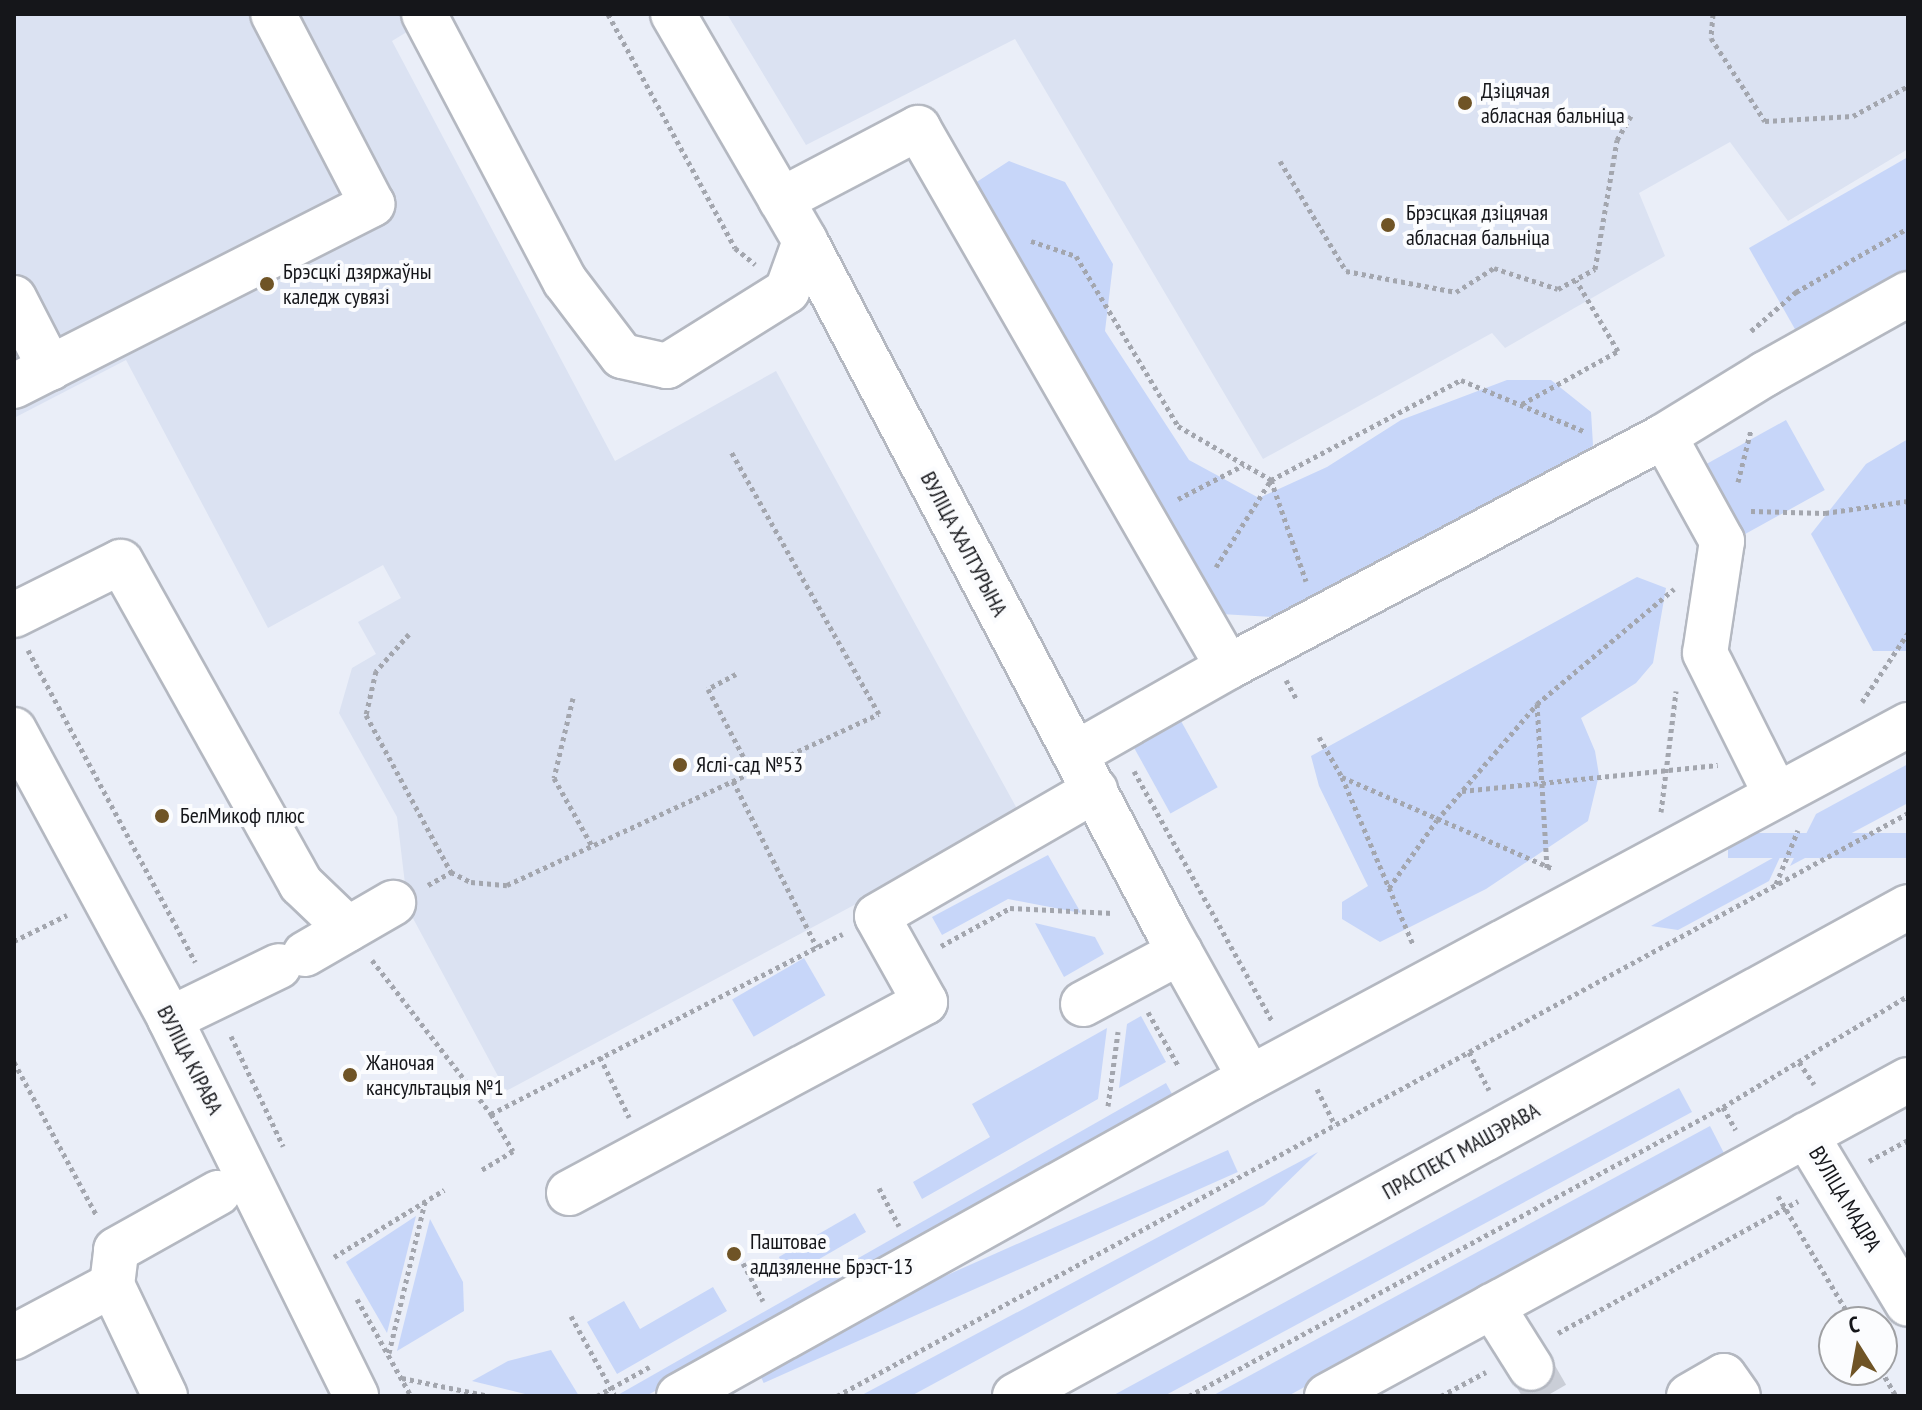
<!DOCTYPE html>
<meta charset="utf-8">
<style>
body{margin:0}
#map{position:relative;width:1922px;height:1410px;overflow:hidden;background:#eaeef8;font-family:"PT Sans Narrow",sans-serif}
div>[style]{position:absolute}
.built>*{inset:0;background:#dbe2f2}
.green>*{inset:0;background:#c7d6f9;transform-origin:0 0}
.minor-tunnel>*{height:44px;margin-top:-22px;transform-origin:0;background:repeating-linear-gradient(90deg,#caced7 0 44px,transparent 0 66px)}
.path>*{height:5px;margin-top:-2.5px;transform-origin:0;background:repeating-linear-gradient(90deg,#a3a6ae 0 4px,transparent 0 8px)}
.roads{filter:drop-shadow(2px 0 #b4b8c1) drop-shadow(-2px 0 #b4b8c1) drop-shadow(0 2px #b4b8c1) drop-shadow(0 -2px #b4b8c1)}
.minor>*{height:44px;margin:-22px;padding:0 22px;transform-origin:22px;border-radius:22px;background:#fff}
.major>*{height:44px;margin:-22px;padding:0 22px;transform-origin:22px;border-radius:22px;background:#fff}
.dots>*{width:22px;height:22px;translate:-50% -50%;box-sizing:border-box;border:4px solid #fbfcfe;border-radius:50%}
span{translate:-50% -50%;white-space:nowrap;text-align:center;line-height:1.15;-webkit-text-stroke:8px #fbfcfe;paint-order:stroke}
.poi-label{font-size:22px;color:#15161a}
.left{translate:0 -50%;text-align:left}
.street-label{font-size:22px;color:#15161a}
.frame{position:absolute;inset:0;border:16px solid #15161a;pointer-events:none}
.north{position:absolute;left:1818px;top:1306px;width:80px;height:80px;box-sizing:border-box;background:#fbfcfe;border:2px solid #9fa0a3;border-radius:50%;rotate:349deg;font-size:22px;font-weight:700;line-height:32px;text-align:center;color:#15161a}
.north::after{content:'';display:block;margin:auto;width:28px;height:36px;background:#6f5426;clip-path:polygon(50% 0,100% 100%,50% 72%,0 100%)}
</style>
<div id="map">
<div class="built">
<i style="clip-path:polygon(14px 14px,401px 14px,410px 30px,392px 41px,615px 461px,776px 371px,1021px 816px,506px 1091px,408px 909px,397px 817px,339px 713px,352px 668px,376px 654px,358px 622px,401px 598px,383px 565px,268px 628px,126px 360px,14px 418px)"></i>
<i style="clip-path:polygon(727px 14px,1908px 14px,1908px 149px,1788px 221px,1730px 142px,1639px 193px,1665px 256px,1505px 348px,1492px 333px,1263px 459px,1015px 39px,806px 145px)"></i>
</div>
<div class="green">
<i style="clip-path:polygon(1908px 157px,1908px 276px,1800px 338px,1749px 248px)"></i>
<i style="clip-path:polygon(1009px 161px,1065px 182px,1113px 264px,1105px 331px,1189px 460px,1259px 498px,1327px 467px,1401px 420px,1507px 380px,1551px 380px,1591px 412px,1593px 445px,1577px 468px,1274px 617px,1221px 614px,972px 185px)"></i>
<i style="left:1786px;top:420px;width:80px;height:92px;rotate:61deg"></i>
<i style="clip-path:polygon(1908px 439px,1908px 651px,1873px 651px,1811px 534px,1866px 464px)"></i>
<i style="clip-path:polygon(1637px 577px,1666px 588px,1653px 663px,1636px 683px,1581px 718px,1595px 751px,1599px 775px,1588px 821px,1486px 889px,1380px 942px,1342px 919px,1342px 902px,1368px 886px,1319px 786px,1311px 756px)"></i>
<i style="left:1176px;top:712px;width:86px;height:54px;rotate:61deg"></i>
<i style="clip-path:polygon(1908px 764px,1908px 803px,1790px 866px,1816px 814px)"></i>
<i style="left:1908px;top:833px;width:25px;height:180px;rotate:90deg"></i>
<i style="clip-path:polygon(1782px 853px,1769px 881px,1678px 930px,1651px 926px)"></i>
<i style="clip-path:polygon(1048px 855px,1081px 913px,1008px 899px,942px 935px,932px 917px)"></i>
<i style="clip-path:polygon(1035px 923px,1095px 937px,1104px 954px,1064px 977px)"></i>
<i style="left:804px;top:958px;width:43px;height:83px;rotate:60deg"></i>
<i style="clip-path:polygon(1141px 1016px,1166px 1062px,1119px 1088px,1127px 1024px)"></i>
<i style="clip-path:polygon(1107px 1028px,1098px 1099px,922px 1199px,913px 1182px,990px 1137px,972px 1104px)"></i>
<i style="clip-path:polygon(1166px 1083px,1177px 1103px,646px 1396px,616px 1396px)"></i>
<i style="clip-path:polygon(1679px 1088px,1692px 1112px,1164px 1396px,1112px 1396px)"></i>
<i style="clip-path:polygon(1710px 1126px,1726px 1157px,1288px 1396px,1212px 1396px)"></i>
<i style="left:1228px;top:1150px;width:24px;height:519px;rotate:66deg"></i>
<i style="clip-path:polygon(1318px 1152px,1264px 1205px,911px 1396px,860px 1396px)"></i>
<i style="left:855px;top:1213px;width:22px;height:88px;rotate:60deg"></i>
<i style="clip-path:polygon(416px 1216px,387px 1333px,346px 1262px)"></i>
<i style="clip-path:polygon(430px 1219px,463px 1282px,464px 1311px,397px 1351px)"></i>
<i style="clip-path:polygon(713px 1287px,727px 1311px,617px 1374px,587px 1322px,624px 1301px,640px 1329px)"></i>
<i style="clip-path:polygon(551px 1350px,579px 1396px,533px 1396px,472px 1381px,508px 1361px)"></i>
</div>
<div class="minor-tunnel">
<i style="left:1531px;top:1368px;width:32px;rotate:60deg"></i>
</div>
<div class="path">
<i style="left:608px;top:14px;width:266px;rotate:61.5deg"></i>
<i style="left:735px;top:248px;width:26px;rotate:39deg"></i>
<i style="left:1713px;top:14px;width:24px;rotate:95deg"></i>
<i style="left:1711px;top:38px;width:99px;rotate:57deg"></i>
<i style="left:1765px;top:121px;width:88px;rotate:-3.3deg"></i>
<i style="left:1853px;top:116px;width:63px;rotate:-28.6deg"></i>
<i style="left:1280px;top:161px;width:128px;rotate:59deg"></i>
<i style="left:1346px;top:271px;width:112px;rotate:10.8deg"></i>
<i style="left:1456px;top:292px;width:45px;rotate:-32.3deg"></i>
<i style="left:1494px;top:268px;width:67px;rotate:18.2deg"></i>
<i style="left:1558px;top:289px;width:42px;rotate:-28.4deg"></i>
<i style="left:1595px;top:269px;width:131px;rotate:-80.3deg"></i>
<i style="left:1617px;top:140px;width:28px;rotate:-60deg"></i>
<i style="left:1031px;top:241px;width:47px;rotate:18.4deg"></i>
<i style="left:1076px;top:256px;width:198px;rotate:59deg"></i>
<i style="left:1178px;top:426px;width:108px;rotate:30.1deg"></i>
<i style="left:1271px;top:480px;width:215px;rotate:-27.8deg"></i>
<i style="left:1461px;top:380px;width:135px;rotate:22.6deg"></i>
<i style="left:1751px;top:331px;width:60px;rotate:-40.9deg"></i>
<i style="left:1796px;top:292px;width:129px;rotate:-29.7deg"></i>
<i style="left:1522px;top:404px;width:110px;rotate:-28.9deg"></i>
<i style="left:1618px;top:351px;width:82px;rotate:-120.6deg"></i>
<i style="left:1738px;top:482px;width:54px;rotate:-76deg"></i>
<i style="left:1178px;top:499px;width:74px;rotate:-27.3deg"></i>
<i style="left:1751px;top:511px;width:74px;rotate:1.5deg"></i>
<i style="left:1825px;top:513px;width:84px;rotate:-8.2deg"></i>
<i style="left:1216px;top:567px;width:103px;rotate:-57.7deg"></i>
<i style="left:1271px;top:480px;width:107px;rotate:70.9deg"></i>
<i style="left:409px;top:634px;width:50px;rotate:131.7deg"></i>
<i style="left:376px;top:671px;width:45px;rotate:102.8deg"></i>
<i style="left:366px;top:715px;width:179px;rotate:61.6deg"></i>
<i style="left:451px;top:872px;width:22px;rotate:27deg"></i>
<i style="left:471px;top:882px;width:36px;rotate:5deg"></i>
<i style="left:507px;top:885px;width:409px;rotate:-24.7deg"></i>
<i style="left:879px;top:714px;width:303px;rotate:-119.4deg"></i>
<i style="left:28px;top:650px;width:354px;rotate:61.8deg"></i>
<i style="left:736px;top:674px;width:32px;rotate:152deg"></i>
<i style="left:708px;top:689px;width:95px;rotate:62.4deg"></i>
<i style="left:1286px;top:680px;width:23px;rotate:61deg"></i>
<i style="left:573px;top:698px;width:82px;rotate:103.4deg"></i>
<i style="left:554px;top:778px;width:78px;rotate:60.8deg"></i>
<i style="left:1862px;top:702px;width:83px;rotate:-56.3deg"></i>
<i style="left:1537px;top:704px;width:164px;rotate:86.5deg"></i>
<i style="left:1319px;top:737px;width:46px;rotate:60.1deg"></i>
<i style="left:1342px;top:777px;width:181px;rotate:67deg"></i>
<i style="left:1134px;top:771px;width:286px;rotate:61.1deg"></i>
<i style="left:1342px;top:777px;width:231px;rotate:23.5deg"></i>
<i style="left:733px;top:781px;width:186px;rotate:63.2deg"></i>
<i style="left:1462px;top:791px;width:257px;rotate:-5.8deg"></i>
<i style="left:1661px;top:812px;width:122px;rotate:-82.9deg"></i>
<i style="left:1776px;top:884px;width:58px;rotate:-67.8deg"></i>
<i style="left:428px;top:885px;width:26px;rotate:-29deg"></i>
<i style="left:1389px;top:888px;width:83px;rotate:-54.8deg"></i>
<i style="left:1437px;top:820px;width:153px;rotate:-49.2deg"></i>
<i style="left:1537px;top:704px;width:179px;rotate:-40deg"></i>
<i style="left:14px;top:941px;width:59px;rotate:-26.1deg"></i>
<i style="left:941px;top:946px;width:79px;rotate:-28.8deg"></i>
<i style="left:1010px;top:908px;width:103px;rotate:2.8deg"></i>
<i style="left:372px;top:960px;width:195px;rotate:52.3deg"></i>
<i style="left:491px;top:1114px;width:43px;rotate:59.3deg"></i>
<i style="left:513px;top:1151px;width:37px;rotate:149deg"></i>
<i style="left:1148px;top:1012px;width:63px;rotate:60.6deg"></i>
<i style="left:231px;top:1036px;width:122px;rotate:64.7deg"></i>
<i style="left:1469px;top:1052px;width:43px;rotate:62.2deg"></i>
<i style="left:600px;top:1057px;width:67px;rotate:64.2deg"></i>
<i style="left:14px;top:1062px;width:173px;rotate:61.7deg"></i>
<i style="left:1799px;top:1062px;width:27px;rotate:56deg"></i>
<i style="left:1317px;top:1089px;width:40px;rotate:63.4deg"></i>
<i style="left:1108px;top:1106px;width:75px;rotate:-82.3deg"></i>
<i style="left:1723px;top:1107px;width:26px;rotate:61deg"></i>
<i style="left:491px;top:1114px;width:395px;rotate:-27.1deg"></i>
<i style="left:1869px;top:1161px;width:44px;rotate:-28.3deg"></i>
<i style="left:879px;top:1188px;width:43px;rotate:62.2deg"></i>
<i style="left:1778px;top:1196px;width:147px;rotate:59.2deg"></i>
<i style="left:334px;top:1257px;width:129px;rotate:-31.3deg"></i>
<i style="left:743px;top:1263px;width:43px;rotate:62.2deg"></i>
<i style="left:357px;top:1299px;width:111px;rotate:60.9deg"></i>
<i style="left:571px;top:1316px;width:91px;rotate:61.2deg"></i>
<i style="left:1558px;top:1333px;width:274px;rotate:-28.8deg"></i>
<i style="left:389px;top:1353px;width:155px;rotate:-76.6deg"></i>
<i style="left:1881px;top:1370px;width:30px;rotate:60deg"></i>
<i style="left:402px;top:1378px;width:89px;rotate:11.7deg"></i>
<i style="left:597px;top:1396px;width:60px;rotate:-29.1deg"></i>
<i style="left:837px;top:1396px;width:1219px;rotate:-28.56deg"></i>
<i style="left:1189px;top:1396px;width:607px;rotate:-28.42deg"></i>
<i style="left:1723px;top:1107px;width:216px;rotate:-31deg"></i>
<i style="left:1441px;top:1396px;width:51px;rotate:-28.1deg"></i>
</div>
<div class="roads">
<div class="minor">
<i style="left:424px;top:14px;width:302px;rotate:62.2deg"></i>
<i style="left:565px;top:281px;width:94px;rotate:52.8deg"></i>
<i style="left:622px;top:356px;width:46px;rotate:12.5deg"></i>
<i style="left:667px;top:366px;width:142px;rotate:-32deg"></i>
<i style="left:787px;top:291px;width:53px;rotate:-70.2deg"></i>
<i style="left:673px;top:14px;width:263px;rotate:59.8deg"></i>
<i style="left:805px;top:241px;width:780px;rotate:62.25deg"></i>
<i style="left:1168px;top:931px;width:168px;rotate:60.8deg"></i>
<i style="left:781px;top:200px;width:155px;rotate:-27.7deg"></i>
<i style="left:918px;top:128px;width:622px;rotate:60.1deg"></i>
<i style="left:14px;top:298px;width:79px;rotate:62.8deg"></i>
<i style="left:14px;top:386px;width:402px;rotate:-26.9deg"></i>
<i style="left:372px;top:204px;width:214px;rotate:-117.5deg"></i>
<i style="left:1664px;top:436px;width:120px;rotate:61.1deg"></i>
<i style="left:1722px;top:541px;width:113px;rotate:98.6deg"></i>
<i style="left:1705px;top:653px;width:159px;rotate:63.4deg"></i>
<i style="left:14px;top:615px;width:119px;rotate:-26.4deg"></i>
<i style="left:121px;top:562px;width:369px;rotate:60.8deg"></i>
<i style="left:301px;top:884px;width:65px;rotate:43.8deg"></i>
<i style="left:14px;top:730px;width:328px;rotate:61.6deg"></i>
<i style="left:170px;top:1019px;width:420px;rotate:63.7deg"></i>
<i style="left:1075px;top:754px;width:176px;rotate:-29.6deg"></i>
<i style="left:1228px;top:667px;width:493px;rotate:-27.9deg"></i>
<i style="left:1664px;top:436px;width:119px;rotate:-31.5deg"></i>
<i style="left:1765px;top:374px;width:164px;rotate:-29.2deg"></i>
<i style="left:305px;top:954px;width:102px;rotate:-30.1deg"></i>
<i style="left:1083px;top:1004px;width:110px;rotate:-28.2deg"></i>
<i style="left:170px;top:1019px;width:121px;rotate:-25.9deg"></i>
<i style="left:1806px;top:1135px;width:197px;rotate:58.9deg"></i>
<i style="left:569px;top:1193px;width:404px;rotate:-28.2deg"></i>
<i style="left:925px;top:1002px;width:98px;rotate:-119.2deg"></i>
<i style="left:877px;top:916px;width:252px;rotate:-30deg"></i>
<i style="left:1492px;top:1306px;width:73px;rotate:57.8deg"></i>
<i style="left:14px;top:1337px;width:111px;rotate:-28deg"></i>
<i style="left:165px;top:1396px;width:123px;rotate:-115.5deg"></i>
<i style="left:112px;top:1285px;width:35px;rotate:-83deg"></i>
<i style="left:116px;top:1250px;width:117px;rotate:-29.2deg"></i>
<i style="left:679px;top:1396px;width:654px;rotate:-29.11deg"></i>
<i style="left:1250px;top:1078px;width:747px;rotate:-28.21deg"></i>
<i style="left:1327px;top:1396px;width:661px;rotate:-28.54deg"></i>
<i style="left:1689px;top:1396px;width:40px;rotate:-29.7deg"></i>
<i style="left:1724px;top:1376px;width:24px;rotate:55deg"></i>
</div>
<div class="major">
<i style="left:1015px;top:1396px;width:1018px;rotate:-28.7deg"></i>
</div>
</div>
<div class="dots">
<i style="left:1465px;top:103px;background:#6f5426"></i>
<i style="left:1388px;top:225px;background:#6f5426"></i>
<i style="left:267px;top:284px;background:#6f5426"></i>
<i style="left:680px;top:765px;background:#6f5426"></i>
<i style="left:162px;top:816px;background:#6f5426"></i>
<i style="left:350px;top:1075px;background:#6f5426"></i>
<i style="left:734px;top:1254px;background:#6f5426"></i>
</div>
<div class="poi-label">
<span class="left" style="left:1481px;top:103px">Дзіцячая<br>абласная бальніца</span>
<span class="left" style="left:1406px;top:225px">Брэсцкая дзіцячая<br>абласная бальніца</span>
<span class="left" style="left:283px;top:284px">Брэсцкі дзяржаўны<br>каледж сувязі</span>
<span class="left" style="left:696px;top:765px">Яслі-сад №53</span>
<span class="left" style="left:180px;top:816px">БелМикоф плюс</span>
<span class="left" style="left:366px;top:1075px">Жаночая<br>кансультацыя №1</span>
<span class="left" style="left:750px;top:1254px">Паштовае<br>аддзяленне Брэст-13</span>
</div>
<div class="street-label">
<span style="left:964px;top:544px;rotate:62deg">ВУЛІЦА ХАЛТУРЫНА</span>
<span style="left:190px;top:1060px;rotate:63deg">ВУЛІЦА КІРАВА</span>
<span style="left:1461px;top:1151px;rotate:-29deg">ПРАСПЕКТ МАШЭРАВА</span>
<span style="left:1845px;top:1199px;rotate:59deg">ВУЛІЦА МАДРА</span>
</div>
<div class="frame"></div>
<div class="north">С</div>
</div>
